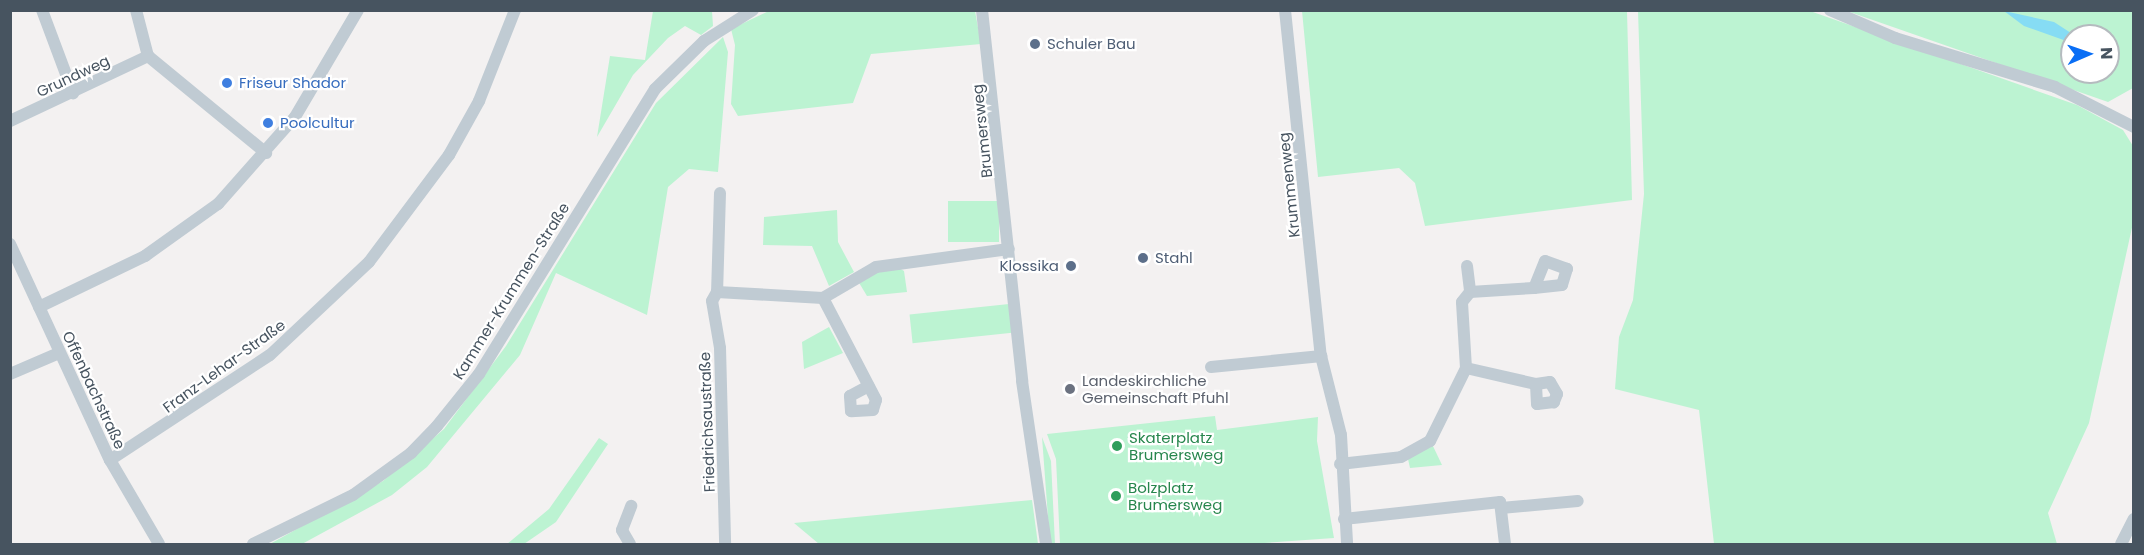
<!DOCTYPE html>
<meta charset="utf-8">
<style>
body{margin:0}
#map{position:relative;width:2144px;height:555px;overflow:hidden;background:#f3f1f1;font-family:Poppins,sans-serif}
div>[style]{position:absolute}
.green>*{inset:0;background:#bcf3d2;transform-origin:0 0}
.water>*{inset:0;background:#86dcf4}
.minor>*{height:12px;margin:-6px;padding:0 6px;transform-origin:6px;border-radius:6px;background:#c0cbd3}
.dots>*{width:16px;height:16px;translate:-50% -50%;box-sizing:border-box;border:3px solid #fff;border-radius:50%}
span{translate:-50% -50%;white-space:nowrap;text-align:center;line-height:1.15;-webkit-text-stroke:4.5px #fff;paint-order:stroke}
.service-label{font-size:15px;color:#4e5e75}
.left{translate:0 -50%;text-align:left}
.right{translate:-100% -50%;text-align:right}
.street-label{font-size:15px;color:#475460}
.shop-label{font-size:15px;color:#366cbe}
.worship-label{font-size:15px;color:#5b616d}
.leisure-label{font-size:15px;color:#27864d}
.frame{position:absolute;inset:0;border:12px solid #475460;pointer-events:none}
.north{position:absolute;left:2060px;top:24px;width:60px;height:60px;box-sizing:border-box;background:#fff;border:2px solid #b5bbbf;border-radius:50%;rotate:88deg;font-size:16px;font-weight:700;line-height:24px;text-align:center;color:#475460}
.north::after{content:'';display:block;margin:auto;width:21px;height:27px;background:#096ef5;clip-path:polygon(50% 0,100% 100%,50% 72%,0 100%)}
</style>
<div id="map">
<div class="green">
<i style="clip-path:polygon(653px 11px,712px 11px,713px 26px,701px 35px,685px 26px,668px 38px,633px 75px,597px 137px,610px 56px,645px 60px)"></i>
<i style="clip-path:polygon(769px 11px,975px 11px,981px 44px,871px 54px,853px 103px,738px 116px,731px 104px,735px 45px,731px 29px)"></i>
<i style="clip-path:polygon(1302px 11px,1627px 11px,1632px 200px,1425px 226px,1415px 183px,1399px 168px,1318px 177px)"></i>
<i style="clip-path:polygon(1638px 11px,1810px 11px,2077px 105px,2123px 130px,2133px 146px,2133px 223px,2089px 423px,2048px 513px,2057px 544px,1714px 544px,1699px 410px,1615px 389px,1619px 337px,1633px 300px,1644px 194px)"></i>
<i style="clip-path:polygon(evenodd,1847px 11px,2133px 11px,2133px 88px,2108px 102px,1847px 11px,2072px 36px,2108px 36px,2108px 72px,2072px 72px,2072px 36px)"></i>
<i style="clip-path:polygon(723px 37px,728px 52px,718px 172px,689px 169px,668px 187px,647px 315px,556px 273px,520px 355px,427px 467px,392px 495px,302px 544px,270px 544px,383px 481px,444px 429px,506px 346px,656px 103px)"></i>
<i style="left:999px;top:201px;width:41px;height:51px;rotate:90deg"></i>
<i style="clip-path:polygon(837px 210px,838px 242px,854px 272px,829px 286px,812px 246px,763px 245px,764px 217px)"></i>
<i style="clip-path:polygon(899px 268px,904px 271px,907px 292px,867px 296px,858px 281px,875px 271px)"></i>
<i style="left:1009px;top:304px;width:29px;height:100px;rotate:84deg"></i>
<i style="clip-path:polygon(829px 327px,843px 353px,804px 369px,802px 342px)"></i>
<i style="clip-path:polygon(1215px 416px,1217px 430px,1318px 417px,1317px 441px,1334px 538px,1250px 544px,1060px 544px,1056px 459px,1047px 434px)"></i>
<i style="clip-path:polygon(1042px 437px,1051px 461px,1055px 544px,1050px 544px)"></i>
<i style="clip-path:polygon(599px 438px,608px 444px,556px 522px,524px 544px,507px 544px,549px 509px)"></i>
<i style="clip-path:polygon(1432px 444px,1442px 465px,1410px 468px,1408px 459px)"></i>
<i style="clip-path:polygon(1032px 500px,1038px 544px,819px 544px,794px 523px)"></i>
</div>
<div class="water">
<i style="clip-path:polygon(2004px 11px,2054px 22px,2074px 35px,2072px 43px,2024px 26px)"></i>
</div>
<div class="minor">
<i style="left:42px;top:10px;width:89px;rotate:69.5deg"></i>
<i style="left:136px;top:10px;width:48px;rotate:75.4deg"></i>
<i style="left:148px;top:56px;width:153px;rotate:39.4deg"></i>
<i style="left:982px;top:10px;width:373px;rotate:83.8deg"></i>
<i style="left:1022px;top:381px;width:165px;rotate:81.6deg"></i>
<i style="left:1285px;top:10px;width:348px;rotate:84.1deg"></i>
<i style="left:1321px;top:356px;width:81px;rotate:75.8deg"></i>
<i style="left:1341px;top:435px;width:109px;rotate:86.8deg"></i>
<i style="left:1830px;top:10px;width:71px;rotate:23.3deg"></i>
<i style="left:1895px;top:38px;width:167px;rotate:17deg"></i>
<i style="left:2055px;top:87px;width:89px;rotate:26.9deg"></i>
<i style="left:10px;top:121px;width:153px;rotate:-25.2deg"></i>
<i style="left:720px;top:193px;width:99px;rotate:91.7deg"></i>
<i style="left:717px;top:292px;width:10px;rotate:119deg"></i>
<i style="left:712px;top:301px;width:48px;rotate:80.3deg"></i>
<i style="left:720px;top:348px;width:196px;rotate:88.5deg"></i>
<i style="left:10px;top:244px;width:238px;rotate:65.2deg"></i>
<i style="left:110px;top:460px;width:97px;rotate:59.7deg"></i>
<i style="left:1467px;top:266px;width:26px;rotate:83deg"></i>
<i style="left:717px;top:292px;width:106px;rotate:3.2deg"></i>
<i style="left:823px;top:298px;width:61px;rotate:-30.3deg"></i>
<i style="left:876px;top:267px;width:134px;rotate:-7.7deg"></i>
<i style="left:823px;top:298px;width:115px;rotate:62.5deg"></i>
<i style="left:876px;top:400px;width:10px;rotate:107deg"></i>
<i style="left:873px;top:410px;width:22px;rotate:177deg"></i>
<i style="left:851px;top:411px;width:15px;rotate:-94deg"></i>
<i style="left:850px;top:396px;width:21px;rotate:-28deg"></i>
<i style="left:39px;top:307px;width:118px;rotate:-25.7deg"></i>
<i style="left:145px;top:256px;width:90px;rotate:-35.5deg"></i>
<i style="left:218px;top:204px;width:116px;rotate:-48.5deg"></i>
<i style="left:295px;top:117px;width:124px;rotate:-59.5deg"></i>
<i style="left:1211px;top:367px;width:111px;rotate:-5.7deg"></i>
<i style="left:1466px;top:368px;width:72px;rotate:12.9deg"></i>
<i style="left:1536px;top:384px;width:14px;rotate:-8deg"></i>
<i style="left:1550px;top:382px;width:14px;rotate:60deg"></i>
<i style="left:1557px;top:394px;width:9px;rotate:111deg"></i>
<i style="left:1554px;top:402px;width:17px;rotate:173deg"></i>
<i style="left:1537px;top:404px;width:20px;rotate:-93deg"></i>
<i style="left:10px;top:374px;width:53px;rotate:-23.2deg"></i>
<i style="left:110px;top:460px;width:191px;rotate:-33.3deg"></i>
<i style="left:270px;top:355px;width:136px;rotate:-43.2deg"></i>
<i style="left:369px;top:262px;width:134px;rotate:-53.2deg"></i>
<i style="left:449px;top:155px;width:62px;rotate:-60.9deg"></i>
<i style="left:479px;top:101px;width:98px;rotate:-68.4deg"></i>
<i style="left:1340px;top:464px;width:61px;rotate:-6.5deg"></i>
<i style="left:1401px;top:457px;width:33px;rotate:-29deg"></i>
<i style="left:1430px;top:441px;width:81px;rotate:-63.7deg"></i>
<i style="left:1466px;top:368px;width:66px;rotate:-93.5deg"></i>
<i style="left:1462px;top:302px;width:13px;rotate:-51deg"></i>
<i style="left:1470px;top:292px;width:64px;rotate:-3.6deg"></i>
<i style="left:1534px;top:288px;width:28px;rotate:-6deg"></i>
<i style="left:1562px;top:285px;width:17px;rotate:-73deg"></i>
<i style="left:1567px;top:269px;width:23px;rotate:-160deg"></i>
<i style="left:1545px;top:261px;width:29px;rotate:112deg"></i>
<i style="left:1501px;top:508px;width:77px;rotate:-5.2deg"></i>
<i style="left:1344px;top:519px;width:157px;rotate:-6.2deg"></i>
<i style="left:1500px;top:502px;width:42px;rotate:83.2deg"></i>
<i style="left:253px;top:544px;width:111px;rotate:-26.1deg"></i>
<i style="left:353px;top:495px;width:72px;rotate:-35.9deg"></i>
<i style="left:411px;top:453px;width:37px;rotate:-46deg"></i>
<i style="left:437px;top:426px;width:67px;rotate:-51.1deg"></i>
<i style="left:479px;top:374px;width:335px;rotate:-58.3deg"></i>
<i style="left:655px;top:89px;width:69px;rotate:-44.4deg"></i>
<i style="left:704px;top:41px;width:58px;rotate:-32.3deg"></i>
<i style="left:630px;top:544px;width:16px;rotate:-120deg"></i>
<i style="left:622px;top:530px;width:26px;rotate:-69deg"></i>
<i style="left:2121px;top:544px;width:28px;rotate:-63deg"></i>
</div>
<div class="dots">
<i style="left:1035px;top:44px;background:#5c6f8a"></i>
<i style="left:227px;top:83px;background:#3f7fe0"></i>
<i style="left:268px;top:123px;background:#3f7fe0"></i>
<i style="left:1143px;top:258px;background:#5c6f8a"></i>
<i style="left:1071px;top:266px;background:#5c6f8a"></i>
<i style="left:1070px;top:389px;background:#6b7280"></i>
<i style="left:1117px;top:446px;background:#2e9e5b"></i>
<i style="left:1116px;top:496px;background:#2e9e5b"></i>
</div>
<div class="service-label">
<span class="left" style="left:1047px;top:44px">Schuler Bau</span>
<span class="left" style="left:1155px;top:258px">Stahl</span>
<span class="right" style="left:1059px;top:266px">Klossika</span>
</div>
<div class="street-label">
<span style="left:73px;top:76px;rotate:-25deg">Grundweg</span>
<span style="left:982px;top:131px;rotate:-96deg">Brumersweg</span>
<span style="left:1289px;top:185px;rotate:-96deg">Krummenweg</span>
<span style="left:511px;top:291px;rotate:-58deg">Kammer-Krummen-Straße</span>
<span style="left:224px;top:366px;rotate:-36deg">Franz-Lehar-Straße</span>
<span style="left:94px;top:390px;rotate:65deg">Offenbachstraße</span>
<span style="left:707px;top:422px;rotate:-92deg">Friedrichsaustraße</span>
</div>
<div class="shop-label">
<span class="left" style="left:239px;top:83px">Friseur Shador</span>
<span class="left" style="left:280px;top:123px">Poolcultur</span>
</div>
<div class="worship-label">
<span class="left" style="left:1082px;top:389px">Landeskirchliche<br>Gemeinschaft Pfuhl</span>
</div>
<div class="leisure-label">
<span class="left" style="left:1129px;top:446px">Skaterplatz<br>Brumersweg</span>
<span class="left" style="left:1128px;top:496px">Bolzplatz<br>Brumersweg</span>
</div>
<div class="frame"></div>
<div class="north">N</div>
</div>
